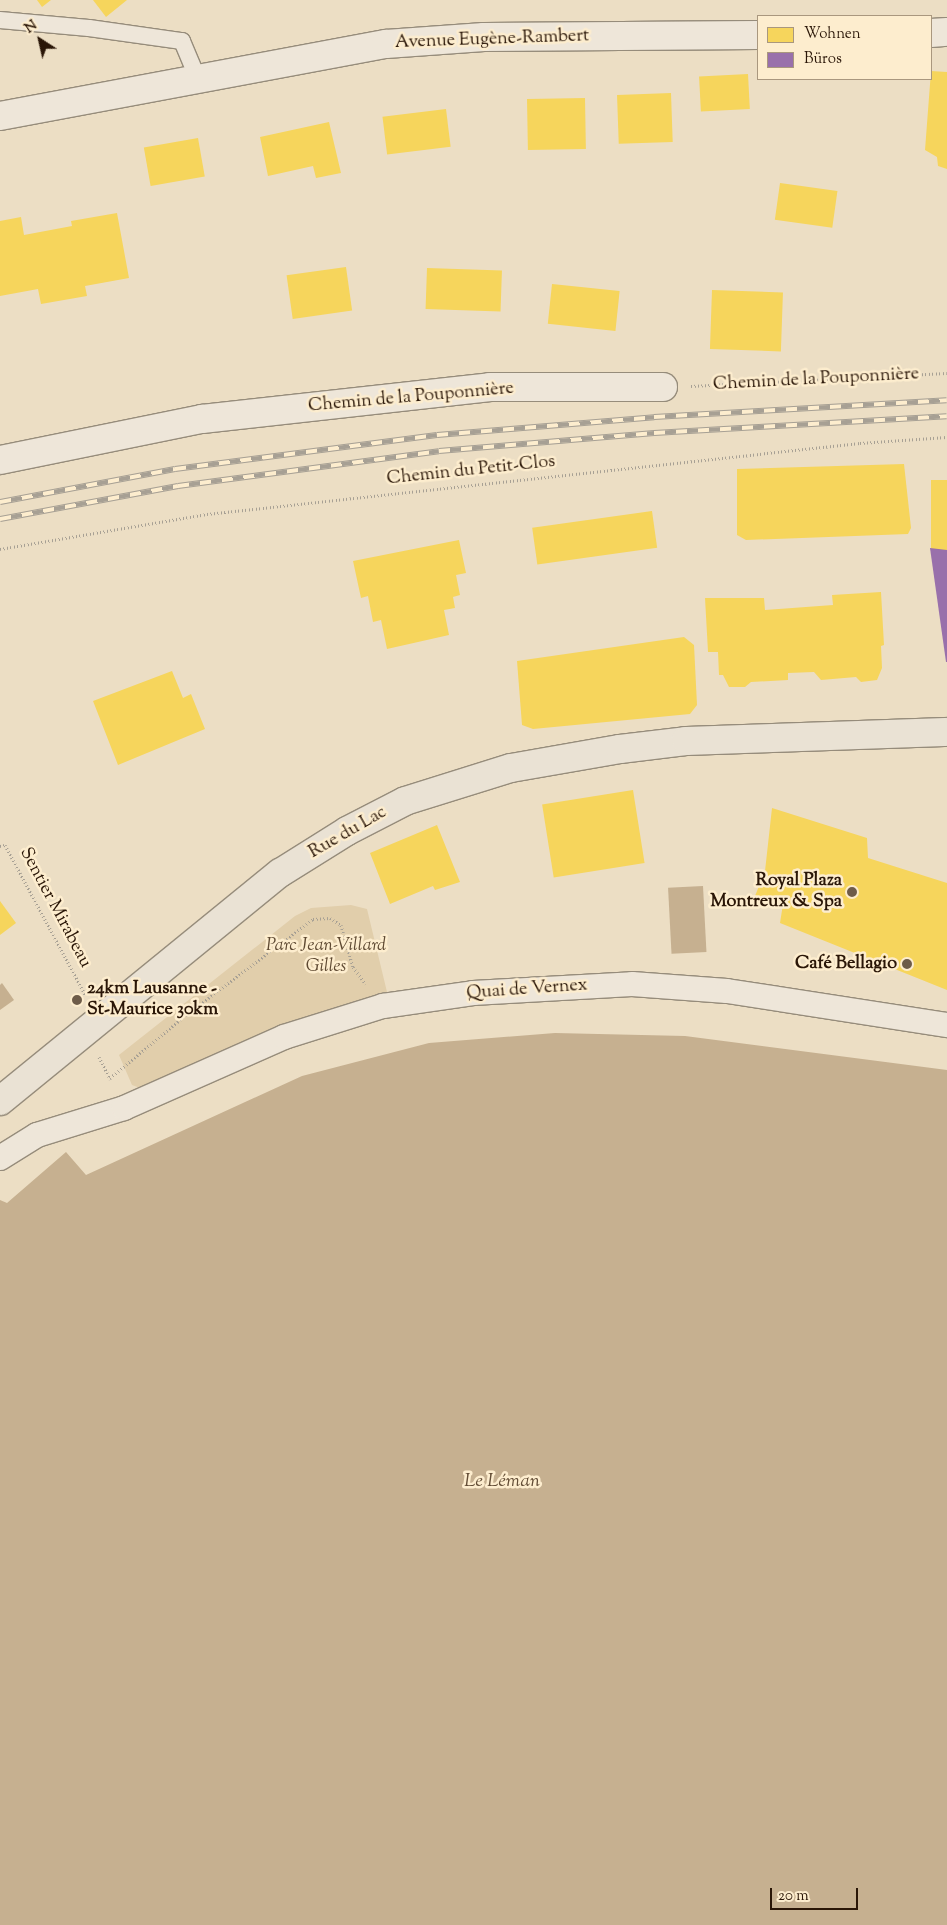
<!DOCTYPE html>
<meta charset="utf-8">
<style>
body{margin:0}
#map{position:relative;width:947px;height:1925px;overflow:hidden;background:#ecdec4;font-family:"Sorts Mill Goudy",serif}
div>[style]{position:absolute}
.green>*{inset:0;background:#e1ceab}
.water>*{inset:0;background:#c6b090;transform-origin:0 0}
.homes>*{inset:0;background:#f6d55c;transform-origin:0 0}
.offices>*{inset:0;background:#9970ab}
.path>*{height:3px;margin-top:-1.5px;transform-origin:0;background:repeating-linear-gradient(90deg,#a7a094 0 1px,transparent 0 3.5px)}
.roads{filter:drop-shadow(1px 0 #968c7b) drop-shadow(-1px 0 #968c7b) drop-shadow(0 1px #968c7b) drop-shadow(0 -1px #968c7b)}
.service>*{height:16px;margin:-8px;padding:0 8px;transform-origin:8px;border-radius:8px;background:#eee6d9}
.pedestrian>*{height:24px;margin:-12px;padding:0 12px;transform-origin:12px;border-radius:12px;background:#eee6d9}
.minor>*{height:28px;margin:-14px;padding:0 14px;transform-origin:14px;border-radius:14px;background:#eee6d9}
.primary>*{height:28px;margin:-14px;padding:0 14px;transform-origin:14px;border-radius:14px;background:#eae2d4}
.rail>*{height:5.5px;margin-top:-2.75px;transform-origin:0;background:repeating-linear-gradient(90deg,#fdedce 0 11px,#a7a094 0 22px);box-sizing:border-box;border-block:1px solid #a7a094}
.dots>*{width:14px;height:14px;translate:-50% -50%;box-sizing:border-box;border:2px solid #fdedce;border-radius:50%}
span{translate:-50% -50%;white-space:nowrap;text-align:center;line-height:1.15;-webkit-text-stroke:5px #fdedce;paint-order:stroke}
.street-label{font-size:18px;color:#2a1607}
.poi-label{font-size:18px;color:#2a1607;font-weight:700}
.right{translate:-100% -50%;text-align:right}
.left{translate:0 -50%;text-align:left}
.park-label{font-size:18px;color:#5e4932;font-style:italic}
.water-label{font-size:19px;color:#624c35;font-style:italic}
.legend{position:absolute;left:757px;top:15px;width:175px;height:65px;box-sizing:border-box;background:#fdedce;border:1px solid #a9977e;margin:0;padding:6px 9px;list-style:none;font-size:15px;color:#2a1607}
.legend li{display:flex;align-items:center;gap:10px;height:25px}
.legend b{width:25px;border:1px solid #a9977e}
.north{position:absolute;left:15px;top:15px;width:50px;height:50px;-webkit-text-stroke:4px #fdedce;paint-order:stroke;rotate:325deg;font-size:14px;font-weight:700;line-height:20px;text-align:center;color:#2a1607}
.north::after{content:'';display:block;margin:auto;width:18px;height:22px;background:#2a1607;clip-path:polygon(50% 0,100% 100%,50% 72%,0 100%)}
.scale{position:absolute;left:770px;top:1888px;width:88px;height:22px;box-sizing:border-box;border:2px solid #2a1607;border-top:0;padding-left:6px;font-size:15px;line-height:18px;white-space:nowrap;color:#2a1607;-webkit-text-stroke:4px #fdedce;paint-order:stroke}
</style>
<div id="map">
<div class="green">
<i style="clip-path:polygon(351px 905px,367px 909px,387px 992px,278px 1028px,140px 1088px,132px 1085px,119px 1055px,295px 916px,311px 908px)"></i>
</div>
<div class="water">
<i style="left:703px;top:886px;width:66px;height:35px;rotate:87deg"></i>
<i style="clip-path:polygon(2px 983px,14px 1000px,0 1010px,0 985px)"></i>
<i style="clip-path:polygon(555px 1033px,685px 1036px,947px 1070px,947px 1925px,0 1925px,0 1200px,7px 1203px,66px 1152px,86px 1175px,302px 1076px,429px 1043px)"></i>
</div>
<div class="homes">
<i style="clip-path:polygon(37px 0,51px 0,42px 7px)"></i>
<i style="clip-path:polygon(93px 0,127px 0,106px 17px)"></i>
<i style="clip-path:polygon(931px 71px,947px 72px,947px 169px,938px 166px,937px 157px,925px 150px)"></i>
<i style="left:748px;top:74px;width:35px;height:49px;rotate:87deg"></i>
<i style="left:671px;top:93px;width:49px;height:54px;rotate:88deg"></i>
<i style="left:585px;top:98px;width:51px;height:58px;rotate:89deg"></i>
<i style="left:446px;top:109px;width:38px;height:64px;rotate:83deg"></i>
<i style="clip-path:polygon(329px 122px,341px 173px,316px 178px,313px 166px,268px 176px,260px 137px)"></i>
<i style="left:198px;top:138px;width:39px;height:55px;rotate:80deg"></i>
<i style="left:780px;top:183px;width:58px;height:37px;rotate:8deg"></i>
<i style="clip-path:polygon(117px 213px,129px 278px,85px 286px,87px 296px,41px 304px,38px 289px,0 296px,0 221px,21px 217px,24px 235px,72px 226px,71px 221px)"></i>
<i style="left:346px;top:267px;width:44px;height:60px;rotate:82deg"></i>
<i style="left:427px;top:268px;width:75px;height:41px;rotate:2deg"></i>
<i style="left:552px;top:284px;width:68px;height:40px;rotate:6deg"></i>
<i style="left:712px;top:290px;width:71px;height:59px;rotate:2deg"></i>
<i style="clip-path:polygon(904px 464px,911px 528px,908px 534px,746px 540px,737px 535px,737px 469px)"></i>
<i style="left:947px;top:480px;width:70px;height:16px;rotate:90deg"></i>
<i style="left:652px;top:511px;width:37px;height:121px;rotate:82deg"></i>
<i style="clip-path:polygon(459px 540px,466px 573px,456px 575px,460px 595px,453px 597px,455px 608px,444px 610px,449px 635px,387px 649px,381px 620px,373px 622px,368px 596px,361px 598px,353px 561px)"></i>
<i style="clip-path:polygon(881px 592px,884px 645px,881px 646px,882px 668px,877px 680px,861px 682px,856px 677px,821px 680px,814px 672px,788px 673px,788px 680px,751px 682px,745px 687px,729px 687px,723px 675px,719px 675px,718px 652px,708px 652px,705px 598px,764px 598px,765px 610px,833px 605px,832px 595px)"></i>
<i style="clip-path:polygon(684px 637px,694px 645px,697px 705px,690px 714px,533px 729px,522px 725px,517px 661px)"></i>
<i style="clip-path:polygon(172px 671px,183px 698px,191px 694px,205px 729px,118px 765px,93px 701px)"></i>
<i style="left:633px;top:790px;width:74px;height:92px;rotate:81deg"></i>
<i style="clip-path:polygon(772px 808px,867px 838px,868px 858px,947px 883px,947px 990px,780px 923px,783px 904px,753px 901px,765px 871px)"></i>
<i style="clip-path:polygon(437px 825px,460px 882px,435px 890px,433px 886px,390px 904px,370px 853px)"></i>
<i style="clip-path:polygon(0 901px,16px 923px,0 935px)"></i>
</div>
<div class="offices">
<i style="clip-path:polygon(930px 548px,947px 550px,947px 662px,946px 662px)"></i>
</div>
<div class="path">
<i style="left:691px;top:386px;width:256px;rotate:-2.9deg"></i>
<i style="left:0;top:549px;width:210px;rotate:-9.6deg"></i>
<i style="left:207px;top:514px;width:657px;rotate:-6.21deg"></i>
<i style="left:860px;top:443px;width:87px;rotate:-3.9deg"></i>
<i style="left:0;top:846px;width:5px;rotate:-11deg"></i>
<i style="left:5px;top:845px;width:171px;rotate:61.8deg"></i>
<i style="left:99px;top:1057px;width:25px;rotate:63deg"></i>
<i style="left:110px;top:1078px;width:99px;rotate:-39.7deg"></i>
<i style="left:186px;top:1015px;width:159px;rotate:-37.1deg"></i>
<i style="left:313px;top:919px;width:17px;rotate:-3deg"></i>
<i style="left:330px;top:918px;width:13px;rotate:32deg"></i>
<i style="left:341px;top:925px;width:44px;rotate:74.1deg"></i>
<i style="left:353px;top:967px;width:21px;rotate:53deg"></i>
</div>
<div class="roads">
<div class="service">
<i style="left:0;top:20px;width:89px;rotate:5.1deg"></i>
<i style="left:89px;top:28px;width:94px;rotate:8deg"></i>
<i style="left:182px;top:41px;width:41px;rotate:67.2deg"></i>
</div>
<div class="pedestrian">
<i style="left:0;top:1158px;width:44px;rotate:-31.9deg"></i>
<i style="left:37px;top:1135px;width:91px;rotate:-17.2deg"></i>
<i style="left:124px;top:1108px;width:175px;rotate:-23.9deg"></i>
<i style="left:284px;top:1037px;width:104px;rotate:-17.4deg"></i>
<i style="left:383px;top:1006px;width:91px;rotate:-8.2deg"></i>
<i style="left:473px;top:993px;width:159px;rotate:-3.2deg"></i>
<i style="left:632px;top:984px;width:95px;rotate:4.2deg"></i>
<i style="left:727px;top:991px;width:223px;rotate:8.8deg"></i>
</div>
<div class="minor">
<i style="left:931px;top:33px;width:16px;rotate:-4deg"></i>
<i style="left:0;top:116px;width:393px;rotate:-10.6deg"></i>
<i style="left:386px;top:44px;width:98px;rotate:-4.1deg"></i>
<i style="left:484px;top:37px;width:274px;rotate:-0.4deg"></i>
<i style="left:0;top:460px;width:206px;rotate:-11.5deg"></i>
<i style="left:202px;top:419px;width:290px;rotate:-6.3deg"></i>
<i style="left:490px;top:387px;width:173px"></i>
</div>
<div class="primary">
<i style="left:0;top:1101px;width:361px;rotate:-39.2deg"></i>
<i style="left:280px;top:873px;width:79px;rotate:-32.1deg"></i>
<i style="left:347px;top:831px;width:65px;rotate:-27.3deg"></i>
<i style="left:405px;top:801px;width:111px;rotate:-17.3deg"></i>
<i style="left:511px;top:768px;width:111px;rotate:-9.9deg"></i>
<i style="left:620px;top:749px;width:66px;rotate:-6.9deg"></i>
<i style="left:686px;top:741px;width:261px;rotate:-2deg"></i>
</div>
</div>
<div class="rail">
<i style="left:0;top:502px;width:178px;rotate:-10.7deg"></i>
<i style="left:175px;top:469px;width:264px;rotate:-7.4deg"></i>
<i style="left:437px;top:435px;width:218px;rotate:-4.7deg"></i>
<i style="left:654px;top:417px;width:293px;rotate:-3.3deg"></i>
<i style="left:0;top:519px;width:181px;rotate:-10.5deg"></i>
<i style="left:178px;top:486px;width:263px;rotate:-7.6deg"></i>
<i style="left:439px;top:451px;width:216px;rotate:-4.8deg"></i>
<i style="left:654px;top:433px;width:293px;rotate:-3.3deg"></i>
</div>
<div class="dots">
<i style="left:852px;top:892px;background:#6e5c49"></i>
<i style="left:907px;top:964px;background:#6e5c49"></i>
<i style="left:77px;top:1000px;background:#6e5c49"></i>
</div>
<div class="street-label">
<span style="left:492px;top:40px;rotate:-2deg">Avenue Eugène-Rambert</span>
<span style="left:816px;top:380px;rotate:-3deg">Chemin de la Pouponnière</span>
<span style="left:411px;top:398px;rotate:-5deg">Chemin de la Pouponnière</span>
<span style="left:471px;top:471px;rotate:-6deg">Chemin du Petit-Clos</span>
<span style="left:348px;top:833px;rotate:-30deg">Rue du Lac</span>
<span style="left:55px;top:908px;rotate:62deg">Sentier Mirabeau</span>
<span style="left:527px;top:990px;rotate:-4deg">Quai de Vernex</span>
</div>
<div class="poi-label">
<span class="right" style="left:842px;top:892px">Royal Plaza<br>Montreux &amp; Spa</span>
<span class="right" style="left:897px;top:964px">Café Bellagio</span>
<span class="left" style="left:87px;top:1000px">24km Lausanne -<br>St-Maurice 30km</span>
</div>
<div class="park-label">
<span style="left:326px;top:957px">Parc Jean-Villard<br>Gilles</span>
</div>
<div class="water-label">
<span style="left:502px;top:1482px">Le Léman</span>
</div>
<ul class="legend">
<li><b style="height:14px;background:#f6d55c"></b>Wohnen</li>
<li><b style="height:14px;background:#9970ab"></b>Büros</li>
</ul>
<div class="north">N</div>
<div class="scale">20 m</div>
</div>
